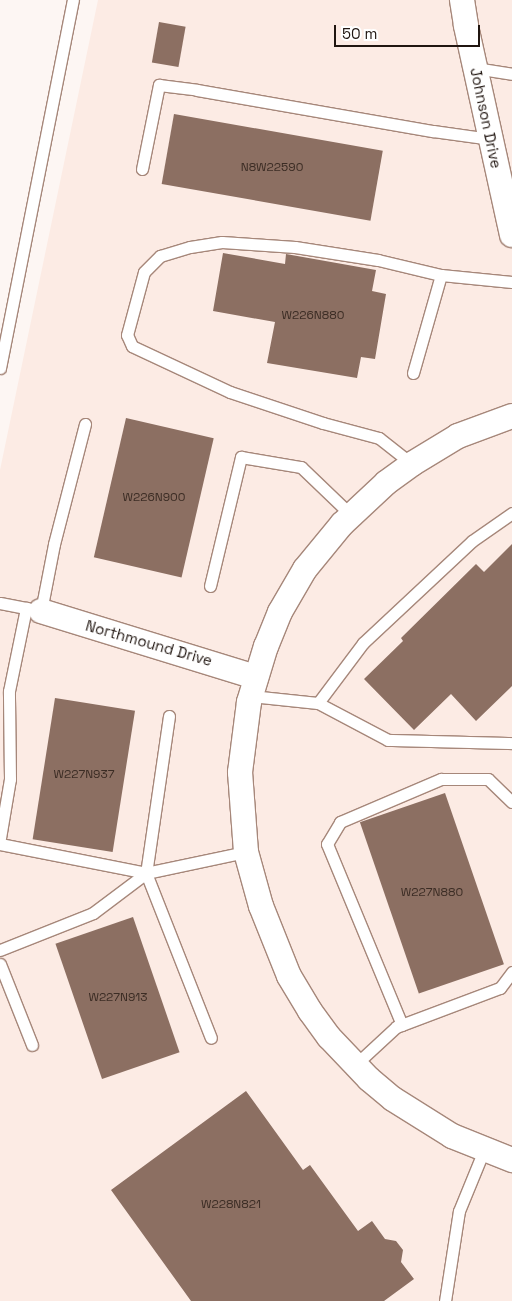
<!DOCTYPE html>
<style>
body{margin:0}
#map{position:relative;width:512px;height:1301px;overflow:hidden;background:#fdf6f3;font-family:"Space Grotesk",sans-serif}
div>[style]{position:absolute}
.built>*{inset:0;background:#fcebe4}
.building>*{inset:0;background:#8c6f62;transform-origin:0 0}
.roads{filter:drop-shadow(1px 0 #a6877a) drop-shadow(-1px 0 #a6877a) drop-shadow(0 1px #a6877a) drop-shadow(0 -1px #a6877a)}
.service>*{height:11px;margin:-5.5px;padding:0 5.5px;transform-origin:5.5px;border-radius:5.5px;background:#fff}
.minor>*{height:24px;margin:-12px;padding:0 12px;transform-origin:12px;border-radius:12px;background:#fff}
span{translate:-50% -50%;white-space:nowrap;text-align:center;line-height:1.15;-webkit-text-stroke:4px #fff;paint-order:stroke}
.number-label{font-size:12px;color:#3b2c24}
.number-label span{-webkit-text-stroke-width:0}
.street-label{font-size:15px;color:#201510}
.scale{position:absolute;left:334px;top:25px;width:146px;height:22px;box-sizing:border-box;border:2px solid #201510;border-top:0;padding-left:6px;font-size:15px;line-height:18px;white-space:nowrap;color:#201510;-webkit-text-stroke:4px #fff;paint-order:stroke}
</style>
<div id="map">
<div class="built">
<i style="clip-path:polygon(98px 0,512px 0,512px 1301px,0 1301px,0 470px)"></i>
</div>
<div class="building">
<i style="left:159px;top:22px;width:27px;height:41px;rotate:10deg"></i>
<i style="left:174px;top:114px;width:212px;height:71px;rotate:10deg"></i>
<i style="clip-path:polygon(223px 253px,285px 264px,286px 254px,376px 270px,372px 291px,386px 294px,375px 359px,361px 357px,357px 378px,267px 363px,275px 322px,213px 311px)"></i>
<i style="left:126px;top:418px;width:90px;height:143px;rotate:13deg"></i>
<i style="clip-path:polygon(512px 544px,512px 686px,476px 721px,451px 694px,414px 730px,364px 679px,403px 641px,401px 638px,476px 564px,484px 572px)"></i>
<i style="left:55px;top:698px;width:81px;height:143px;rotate:9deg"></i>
<i style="left:445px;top:793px;width:181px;height:90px;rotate:71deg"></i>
<i style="left:133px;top:917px;width:143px;height:82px;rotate:71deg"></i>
<i style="clip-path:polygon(246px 1091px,303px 1170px,310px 1165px,358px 1231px,372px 1221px,385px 1239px,396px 1241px,403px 1250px,401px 1262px,414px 1279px,384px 1301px,191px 1301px,111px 1190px)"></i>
</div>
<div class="roads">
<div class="service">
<i style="left:475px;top:68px;width:37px;rotate:9deg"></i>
<i style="left:142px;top:169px;width:86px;rotate:-78.6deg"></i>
<i style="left:159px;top:85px;width:38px;rotate:7deg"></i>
<i style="left:197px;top:90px;width:240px;rotate:9.9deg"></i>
<i style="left:433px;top:131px;width:59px;rotate:7.9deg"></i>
<i style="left:0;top:368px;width:375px;rotate:-78.8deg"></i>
<i style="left:413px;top:373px;width:102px;rotate:-74.1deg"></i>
<i style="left:412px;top:464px;width:42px;rotate:-141.8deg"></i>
<i style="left:379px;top:438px;width:58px;rotate:-165deg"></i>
<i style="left:323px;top:423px;width:98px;rotate:-161.6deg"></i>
<i style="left:230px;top:392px;width:108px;rotate:-154.9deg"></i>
<i style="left:132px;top:346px;width:12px;rotate:-114deg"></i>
<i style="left:127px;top:335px;width:65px;rotate:-74.9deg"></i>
<i style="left:144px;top:272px;width:23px;rotate:-45deg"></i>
<i style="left:160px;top:256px;width:31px;rotate:-17deg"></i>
<i style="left:190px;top:247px;width:32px;rotate:-9deg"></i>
<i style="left:222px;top:242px;width:73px;rotate:3.9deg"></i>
<i style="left:295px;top:247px;width:84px;rotate:8.9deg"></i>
<i style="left:378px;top:260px;width:65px;rotate:13.4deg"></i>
<i style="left:441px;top:275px;width:71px;rotate:5.6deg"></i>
<i style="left:210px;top:586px;width:133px;rotate:-76.5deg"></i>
<i style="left:241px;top:457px;width:61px;rotate:9.5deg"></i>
<i style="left:301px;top:467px;width:69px;rotate:43.8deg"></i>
<i style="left:0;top:603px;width:42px;rotate:11deg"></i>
<i style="left:41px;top:611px;width:68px;rotate:-79deg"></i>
<i style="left:54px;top:544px;width:124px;rotate:-75.5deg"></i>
<i style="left:251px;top:696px;width:67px;rotate:6deg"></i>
<i style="left:318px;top:703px;width:75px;rotate:-53.1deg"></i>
<i style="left:363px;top:643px;width:149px;rotate:-43.1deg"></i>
<i style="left:472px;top:541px;width:49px;rotate:-35deg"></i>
<i style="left:318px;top:703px;width:79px;rotate:27.9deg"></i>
<i style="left:388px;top:740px;width:124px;rotate:1.4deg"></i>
<i style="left:169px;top:716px;width:159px;rotate:98.3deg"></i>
<i style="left:146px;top:873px;width:177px;rotate:68.5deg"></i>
<i style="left:0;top:838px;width:60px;rotate:-80.4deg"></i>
<i style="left:10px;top:779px;width:88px;rotate:-90.7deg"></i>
<i style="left:9px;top:691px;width:85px;rotate:-78.4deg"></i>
<i style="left:0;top:844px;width:149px;rotate:11.2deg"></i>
<i style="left:0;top:950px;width:100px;rotate:-21.7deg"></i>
<i style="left:93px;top:913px;width:66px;rotate:-37deg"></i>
<i style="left:146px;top:873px;width:102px;rotate:-11.9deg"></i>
<i style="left:0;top:964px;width:87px;rotate:68.4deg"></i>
<i style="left:402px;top:1025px;width:196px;rotate:-112.5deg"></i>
<i style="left:327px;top:844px;width:26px;rotate:-59deg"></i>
<i style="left:340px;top:822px;width:110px;rotate:-23.1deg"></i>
<i style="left:441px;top:779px;width:47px"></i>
<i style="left:488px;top:779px;width:33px;rotate:44deg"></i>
<i style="left:355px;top:1065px;width:56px;rotate:-42.8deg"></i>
<i style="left:396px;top:1027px;width:111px;rotate:-20.6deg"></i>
<i style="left:500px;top:988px;width:20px;rotate:-53deg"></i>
<i style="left:445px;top:1301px;width:91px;rotate:-81.2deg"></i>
<i style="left:459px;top:1211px;width:66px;rotate:-67.7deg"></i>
</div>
<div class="minor">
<i style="left:462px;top:0;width:26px;rotate:81deg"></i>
<i style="left:466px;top:26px;width:214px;rotate:77.6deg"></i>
<i style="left:512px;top:416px;width:58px;rotate:159.7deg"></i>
<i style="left:458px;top:436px;width:54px;rotate:148.7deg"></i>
<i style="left:412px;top:464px;width:32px;rotate:144deg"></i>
<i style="left:386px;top:483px;width:60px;rotate:137deg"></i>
<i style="left:342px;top:524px;width:58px;rotate:129.4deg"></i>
<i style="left:305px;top:569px;width:50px;rotate:120.2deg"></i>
<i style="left:280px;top:612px;width:37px;rotate:112deg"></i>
<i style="left:266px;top:646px;width:59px;rotate:106.9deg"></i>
<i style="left:249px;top:702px;width:71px;rotate:97.3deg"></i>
<i style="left:240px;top:772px;width:80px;rotate:85.7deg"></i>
<i style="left:246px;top:852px;width:56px;rotate:74.5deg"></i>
<i style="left:261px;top:906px;width:75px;rotate:68.2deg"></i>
<i style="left:289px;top:976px;width:41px;rotate:59deg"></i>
<i style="left:310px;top:1011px;width:32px;rotate:54deg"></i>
<i style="left:329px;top:1037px;width:58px;rotate:46.4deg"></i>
<i style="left:369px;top:1079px;width:31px;rotate:40deg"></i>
<i style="left:393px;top:1099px;width:70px;rotate:32.1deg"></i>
<i style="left:452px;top:1136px;width:65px;rotate:21.8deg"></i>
<i style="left:41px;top:611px;width:225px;rotate:17.1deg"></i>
</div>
</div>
<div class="number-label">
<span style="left:272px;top:168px">N8W22590</span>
<span style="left:313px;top:316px">W226N880</span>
<span style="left:154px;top:498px">W226N900</span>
<span style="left:84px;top:775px">W227N937</span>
<span style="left:432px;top:893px">W227N880</span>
<span style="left:118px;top:998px">W227N913</span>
<span style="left:231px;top:1205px">W228N821</span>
</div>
<div class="street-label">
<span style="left:486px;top:118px;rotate:78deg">Johnson Drive</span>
<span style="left:149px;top:643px;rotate:16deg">Northmound Drive</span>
</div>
<div class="scale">50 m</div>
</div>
